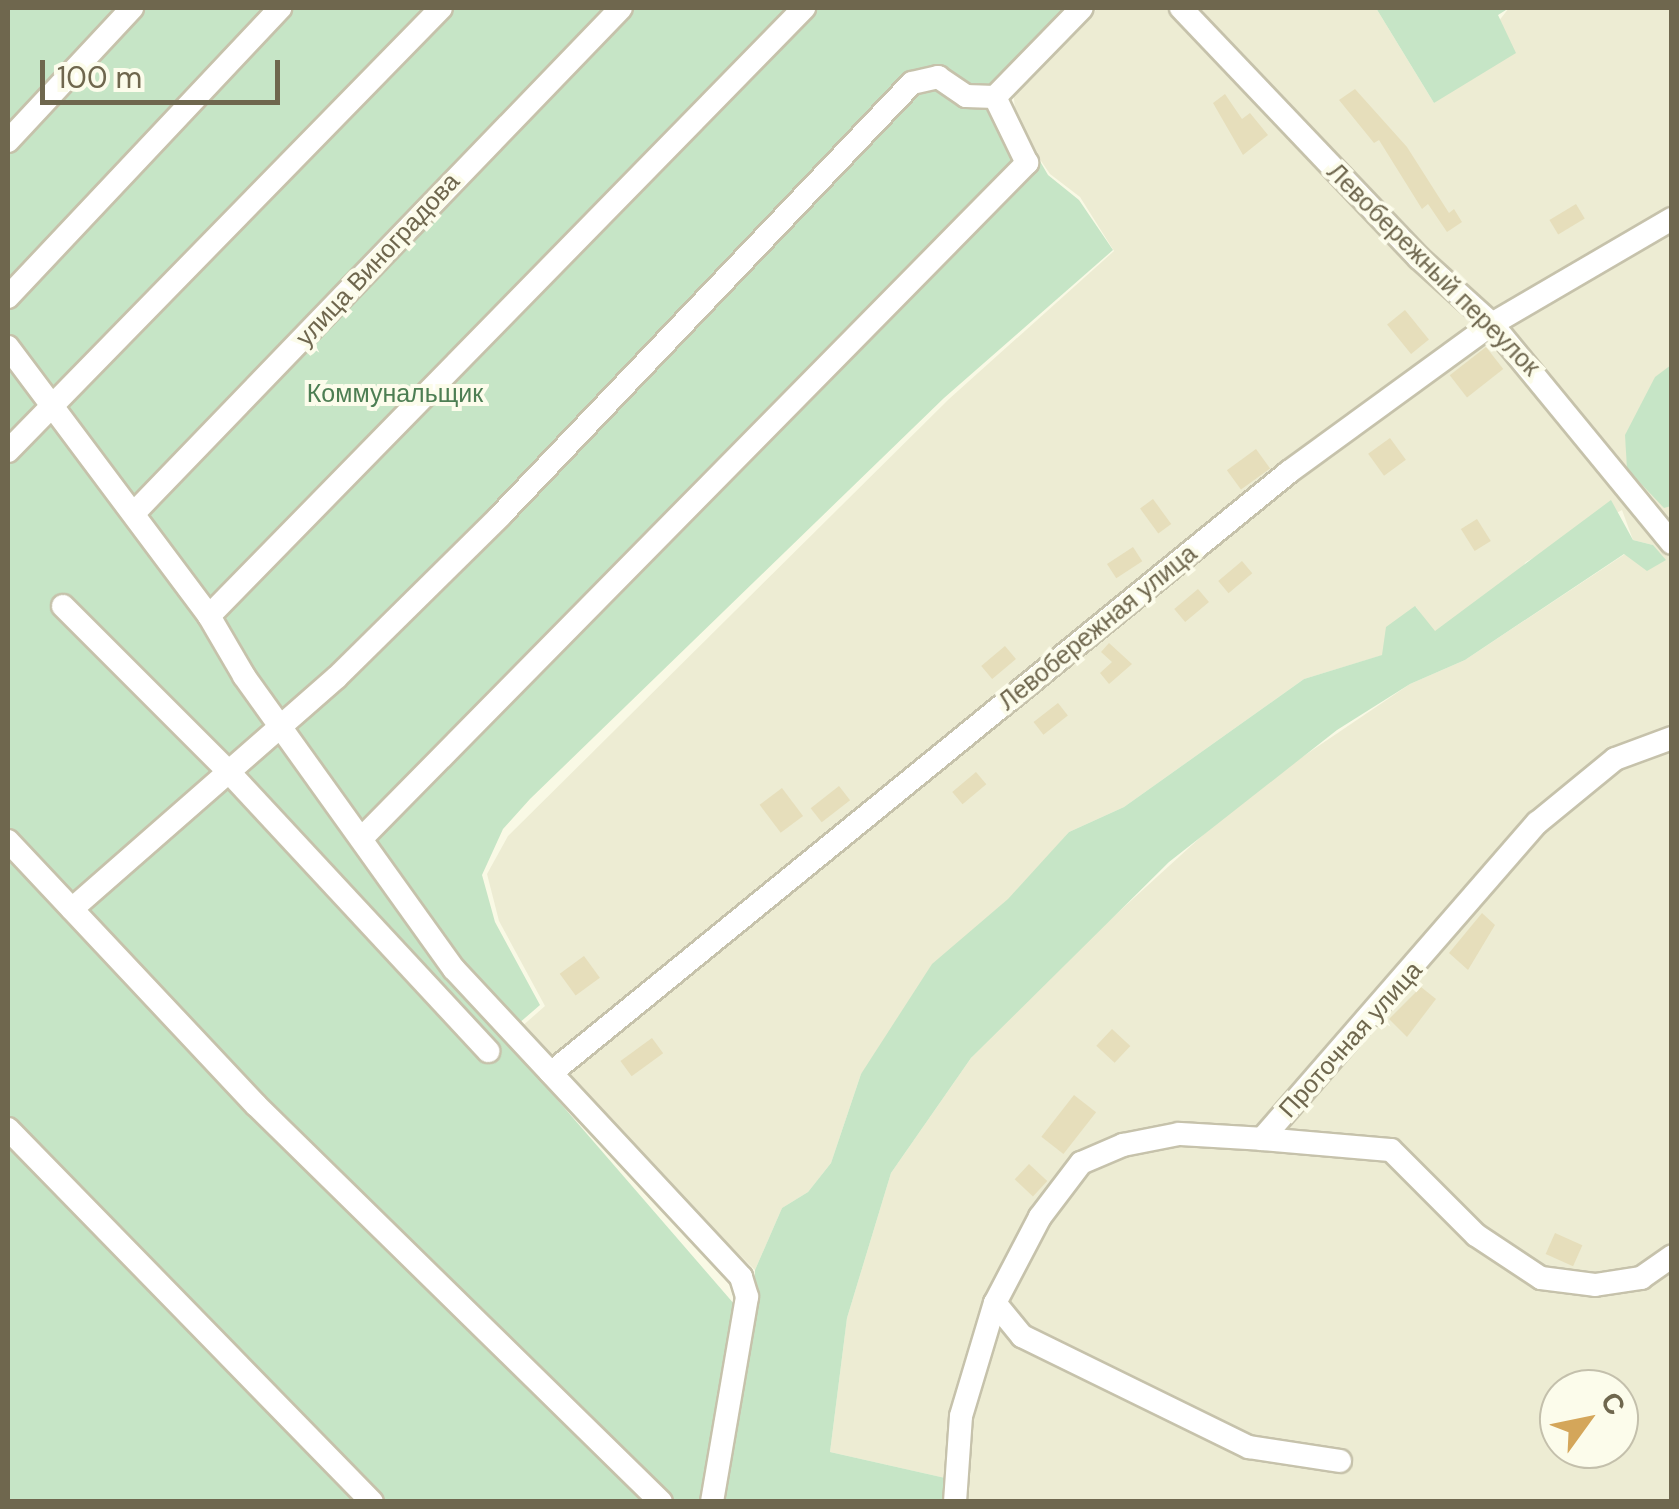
<!DOCTYPE html>
<meta charset="utf-8">
<style>
body{margin:0}
#map{position:relative;width:1679px;height:1509px;overflow:hidden;background:#f9f9e5;font-family:"DM Sans",sans-serif}
div>[style]{position:absolute}
.residential>*{inset:0;background:#edecd3}
.green>*{inset:0;background:#c6e5c6}
.building>*{inset:0;background:#e6debb;transform-origin:0 0}
.roads{filter:drop-shadow(2px 0 #c6c2ab) drop-shadow(-2px 0 #c6c2ab) drop-shadow(0 2px #c6c2ab) drop-shadow(0 -2px #c6c2ab)}
.minor>*{height:22px;margin:-11px;padding:0 11px;transform-origin:11px;border-radius:11px;background:#fff}
span{translate:-50% -50%;white-space:nowrap;text-align:center;line-height:1.15;-webkit-text-stroke:8px #fcfceb;paint-order:stroke}
.street-label{font-size:25px;color:#6f674e}
.park-label{font-size:25px;color:#4d7e53}
.frame{position:absolute;inset:0;border:10px solid #6f674e;pointer-events:none}
.north{position:absolute;left:1539px;top:1369px;width:100px;height:100px;box-sizing:border-box;background:#fcfceb;border:2px solid #c4c0ac;border-radius:50%;rotate:57deg;font-size:28px;font-weight:700;line-height:40px;text-align:center;color:#6f674e}
.north::after{content:'';display:block;margin:auto;width:35px;height:45px;background:#d4a65a;clip-path:polygon(50% 0,100% 100%,50% 72%,0 100%)}
.scale{position:absolute;left:40px;top:60px;width:240px;height:45px;box-sizing:border-box;border:5px solid #6f674e;border-top:0;padding-left:12px;font-size:30px;line-height:35px;white-space:nowrap;color:#6f674e;-webkit-text-stroke:8px #fcfceb;paint-order:stroke}
</style>
<div id="map">
<div class="residential">
<i style="clip-path:polygon(evenodd,1098px 8px,1376px 8px,1434px 103px,1509px 8px,1671px 8px,1671px 1501px,960px 1501px,963px 1482px,830px 1452px,847px 1318px,891px 1173px,971px 1058px,1078px 949px,1249px 793px,1410px 684px,1465px 660px,1625px 554px,1653px 545px,1633px 540px,1622px 510px,1526px 562px,1512px 580px,1434px 632px,1416px 607px,1383px 655px,1304px 679px,1124px 807px,1069px 832px,861px 1074px,831px 1163px,808px 1192px,782px 1208px,755px 1270px,631px 1149px,520px 1028px,545px 1006px,499px 921px,487px 874px,508px 836px,949px 399px,1114px 251px,1080px 197px,1050px 174px,1030px 145px,1016px 118px,1013px 90px,1098px 8px,1559px 1389px,1619px 1389px,1619px 1449px,1559px 1449px,1559px 1389px)"></i>
</div>
<div class="green">
<i style="clip-path:polygon(8px 8px,1068px 8px,994px 82px,1048px 175px,1079px 200px,1113px 250px,944px 398px,530px 799px,503px 829px,482px 875px,495px 922px,540px 1005px,503px 1037px,735px 1305px,753px 1306px,755px 1270px,782px 1208px,808px 1192px,831px 1163px,861px 1074px,932px 964px,1008px 899px,1069px 832px,1124px 807px,1304px 679px,1382px 655px,1386px 627px,1415px 606px,1435px 631px,1611px 500px,1633px 540px,1653px 545px,1666px 560px,1647px 571px,1624px 554px,1465px 660px,1410px 684px,1337px 730px,1169px 862px,971px 1058px,891px 1173px,847px 1318px,830px 1452px,963px 1482px,960px 1501px,8px 1502px)"></i>
<i style="clip-path:polygon(1376px 8px,1509px 8px,1498px 15px,1516px 53px,1434px 103px)"></i>
<i style="clip-path:polygon(1671px 365px,1671px 506px,1664px 508px,1627px 469px,1625px 435px,1655px 377px)"></i>
</div>
<div class="building">
<i style="clip-path:polygon(1355px 89px,1407px 147px,1449px 213px,1454px 209px,1462px 222px,1447px 232px,1428px 204px,1422px 209px,1379px 140px,1374px 143px,1339px 100px)"></i>
<i style="clip-path:polygon(1225px 94px,1242px 119px,1250px 113px,1268px 135px,1243px 155px,1213px 103px)"></i>
<i style="left:1576px;top:204px;width:17px;height:31px;rotate:59deg"></i>
<i style="left:1405px;top:310px;width:38px;height:23px;rotate:51deg"></i>
<i style="left:1486px;top:347px;width:28px;height:46px;rotate:52deg"></i>
<i style="left:1390px;top:438px;width:27px;height:27px;rotate:54deg"></i>
<i style="left:1256px;top:449px;width:24px;height:36px;rotate:54deg"></i>
<i style="left:1153px;top:499px;width:31px;height:16px;rotate:54deg"></i>
<i style="left:1477px;top:519px;width:26px;height:19px;rotate:58deg"></i>
<i style="left:1133px;top:547px;width:17px;height:31px;rotate:57deg"></i>
<i style="left:1242px;top:561px;width:16px;height:31px;rotate:50deg"></i>
<i style="left:1198px;top:589px;width:17px;height:31px;rotate:50deg"></i>
<i style="clip-path:polygon(1109px 643px,1132px 664px,1109px 684px,1100px 673px,1112px 662px,1101px 652px)"></i>
<i style="left:1005px;top:646px;width:17px;height:31px;rotate:50deg"></i>
<i style="left:1058px;top:703px;width:16px;height:31px;rotate:52deg"></i>
<i style="left:976px;top:772px;width:16px;height:31px;rotate:50deg"></i>
<i style="left:839px;top:786px;width:18px;height:36px;rotate:52deg"></i>
<i style="left:782px;top:788px;width:35px;height:28px;rotate:53deg"></i>
<i style="clip-path:polygon(1482px 913px,1495px 925px,1468px 970px,1449px 953px)"></i>
<i style="left:584px;top:956px;width:27px;height:30px;rotate:54deg"></i>
<i style="clip-path:polygon(1421px 987px,1436px 999px,1407px 1037px,1389px 1019px)"></i>
<i style="left:1112px;top:1029px;width:25px;height:23px;rotate:43deg"></i>
<i style="left:652px;top:1038px;width:19px;height:39px;rotate:54deg"></i>
<i style="left:1074px;top:1095px;width:28px;height:53px;rotate:38deg"></i>
<i style="left:1029px;top:1164px;width:25px;height:21px;rotate:43deg"></i>
<i style="left:1555px;top:1233px;width:30px;height:23px;rotate:24deg"></i>
</div>
<div class="roads">
<div class="minor">
<i style="left:1181px;top:8px;width:345px;rotate:46.4deg"></i>
<i style="left:1419px;top:258px;width:98px;rotate:42.1deg"></i>
<i style="left:1492px;top:324px;width:283px;rotate:50.6deg"></i>
<i style="left:8px;top:141px;width:182px;rotate:-47deg"></i>
<i style="left:8px;top:297px;width:397px;rotate:-46.7deg"></i>
<i style="left:8px;top:347px;width:336px;rotate:53.2deg"></i>
<i style="left:209px;top:616px;width:69px;rotate:59.7deg"></i>
<i style="left:244px;top:676px;width:360px;rotate:54.4deg"></i>
<i style="left:454px;top:969px;width:421px;rotate:47deg"></i>
<i style="left:741px;top:1277px;width:21px;rotate:73deg"></i>
<i style="left:747px;top:1297px;width:208px;rotate:99.7deg"></i>
<i style="left:8px;top:451px;width:619px;rotate:-45.65deg"></i>
<i style="left:135px;top:512px;width:700px;rotate:-46.04deg"></i>
<i style="left:63px;top:606px;width:235px;rotate:45deg"></i>
<i style="left:229px;top:772px;width:381px;rotate:47.1deg"></i>
<i style="left:209px;top:616px;width:851px;rotate:-45.62deg"></i>
<i style="left:362px;top:838px;width:948px;rotate:-45.43deg"></i>
<i style="left:1027px;top:163px;width:73px;rotate:-115.9deg"></i>
<i style="left:8px;top:841px;width:362px;rotate:46.8deg"></i>
<i style="left:256px;top:1105px;width:567px;rotate:44.43deg"></i>
<i style="left:72px;top:909px;width:352px;rotate:-41.2deg"></i>
<i style="left:337px;top:677px;width:228px;rotate:-44.6deg"></i>
<i style="left:499px;top:517px;width:599px;rotate:-46.42deg"></i>
<i style="left:912px;top:83px;width:27px;rotate:-13deg"></i>
<i style="left:938px;top:77px;width:34px;rotate:34deg"></i>
<i style="left:966px;top:96px;width:29px;rotate:2deg"></i>
<i style="left:995px;top:97px;width:124px;rotate:-45.7deg"></i>
<i style="left:551px;top:1073px;width:952px;rotate:-39.16deg"></i>
<i style="left:1289px;top:472px;width:251px;rotate:-36.1deg"></i>
<i style="left:1492px;top:324px;width:208px;rotate:-30.3deg"></i>
<i style="left:8px;top:1129px;width:521px;rotate:45.7deg"></i>
<i style="left:1262px;top:1139px;width:129px;rotate:4.9deg"></i>
<i style="left:1391px;top:1150px;width:120px;rotate:45deg"></i>
<i style="left:1476px;top:1235px;width:78px;rotate:33.5deg"></i>
<i style="left:1541px;top:1278px;width:54px;rotate:7.4deg"></i>
<i style="left:1595px;top:1285px;width:47px;rotate:-8.7deg"></i>
<i style="left:1641px;top:1278px;width:38px;rotate:-35deg"></i>
<i style="left:995px;top:1303px;width:43px;rotate:50.7deg"></i>
<i style="left:1022px;top:1336px;width:253px;rotate:26.1deg"></i>
<i style="left:1249px;top:1447px;width:92px;rotate:8.7deg"></i>
<i style="left:955px;top:1502px;width:86px;rotate:-86deg"></i>
<i style="left:961px;top:1416px;width:118px;rotate:-73.3deg"></i>
<i style="left:995px;top:1303px;width:97px;rotate:-62.4deg"></i>
<i style="left:1040px;top:1217px;width:68px;rotate:-52.8deg"></i>
<i style="left:1081px;top:1163px;width:46px;rotate:-23.2deg"></i>
<i style="left:1123px;top:1145px;width:57px;rotate:-11.1deg"></i>
<i style="left:1179px;top:1134px;width:83px;rotate:3.4deg"></i>
<i style="left:1262px;top:1139px;width:419px;rotate:-49deg"></i>
<i style="left:1537px;top:823px;width:101px;rotate:-39.4deg"></i>
<i style="left:1615px;top:759px;width:61px;rotate:-20.2deg"></i>
</div>
</div>
<div class="street-label">
<span style="left:378px;top:260px;rotate:-47deg">улица Виноградова</span>
<span style="left:1433px;top:270px;rotate:45deg">Левобережный переулок</span>
<span style="left:1098px;top:628px;rotate:-39deg">Левобережная улица</span>
<span style="left:1351px;top:1040px;rotate:-48deg">Проточная улица</span>
</div>
<div class="park-label">
<span style="left:395px;top:394px">Коммунальщик</span>
</div>
<div class="frame"></div>
<div class="north">С</div>
<div class="scale">100 m</div>
</div>
